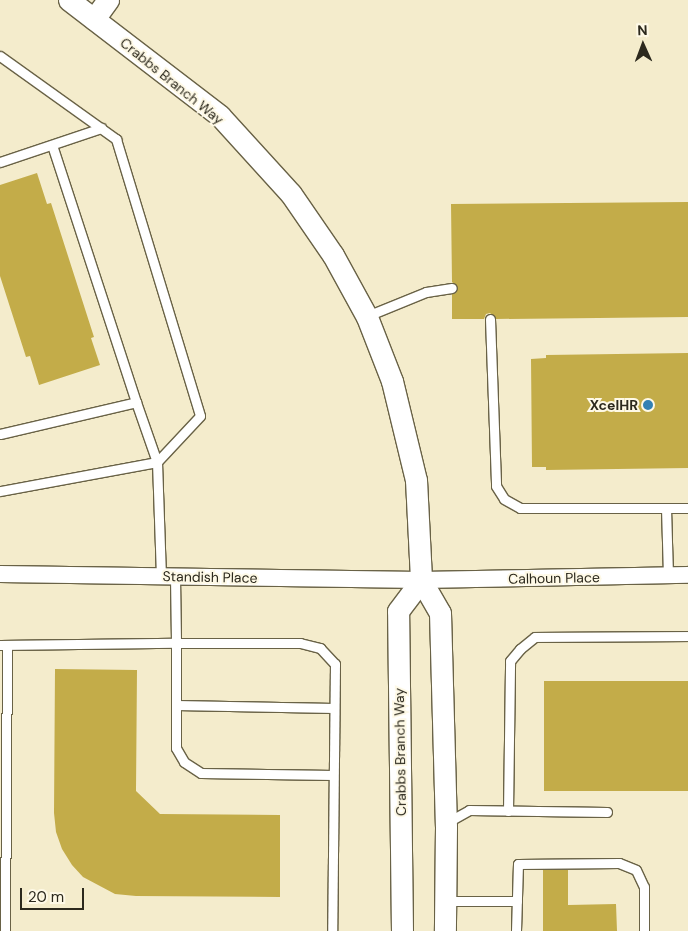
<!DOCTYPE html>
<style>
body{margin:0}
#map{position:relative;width:688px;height:931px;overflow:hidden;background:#f4eccc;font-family:"DM Sans",sans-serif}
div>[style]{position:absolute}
.building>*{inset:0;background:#c3ac49;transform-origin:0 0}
.roads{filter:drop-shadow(1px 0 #696246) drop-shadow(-1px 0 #696246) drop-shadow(0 1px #696246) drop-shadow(0 -1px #696246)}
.service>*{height:9px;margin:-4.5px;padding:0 4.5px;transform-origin:4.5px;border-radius:4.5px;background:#fff}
.minor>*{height:16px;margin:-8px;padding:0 8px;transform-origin:8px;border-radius:8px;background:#fff}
.tertiary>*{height:21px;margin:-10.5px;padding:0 10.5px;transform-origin:10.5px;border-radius:10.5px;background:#fff}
.dots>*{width:14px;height:14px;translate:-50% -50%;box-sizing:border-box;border:2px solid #fef9e6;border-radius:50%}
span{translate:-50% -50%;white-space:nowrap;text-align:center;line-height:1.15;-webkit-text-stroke:4px #fef9e6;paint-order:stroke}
.street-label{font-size:14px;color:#2c291d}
.poi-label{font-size:14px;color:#2c291d;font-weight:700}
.right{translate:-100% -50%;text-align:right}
.north{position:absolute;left:618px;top:20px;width:50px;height:50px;-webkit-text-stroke:4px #fef9e6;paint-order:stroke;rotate:358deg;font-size:14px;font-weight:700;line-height:20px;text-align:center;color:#2c291d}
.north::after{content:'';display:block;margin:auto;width:18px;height:22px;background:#2c291d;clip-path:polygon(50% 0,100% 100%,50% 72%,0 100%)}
.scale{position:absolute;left:20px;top:888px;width:64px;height:22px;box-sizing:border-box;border:2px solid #2c291d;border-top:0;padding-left:6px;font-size:15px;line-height:18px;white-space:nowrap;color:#2c291d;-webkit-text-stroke:4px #fef9e6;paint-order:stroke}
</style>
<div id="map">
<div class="building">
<i style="clip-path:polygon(37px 173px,47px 204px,51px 203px,94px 337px,91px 338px,100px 365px,39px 385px,30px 356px,26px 357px,0 276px,0 185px)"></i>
<i style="clip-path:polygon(688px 202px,688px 317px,496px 319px,490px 313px,486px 314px,484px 319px,452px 319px,452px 294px,456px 293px,458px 288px,452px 282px,451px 204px)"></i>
<i style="clip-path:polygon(688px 353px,688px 468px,546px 470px,546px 467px,532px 467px,531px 359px,546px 358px,546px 355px)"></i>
<i style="clip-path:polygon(55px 669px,137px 670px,136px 791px,160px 814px,280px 815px,280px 897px,136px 896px,115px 894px,83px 877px,72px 865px,62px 849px,56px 832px,54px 813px)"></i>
<i style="left:688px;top:681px;width:110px;height:144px;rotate:90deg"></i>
<i style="clip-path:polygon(543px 870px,568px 870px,568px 905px,616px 904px,617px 931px,543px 931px)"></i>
</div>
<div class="roads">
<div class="service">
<i style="left:0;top:56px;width:143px;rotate:35.6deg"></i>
<i style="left:116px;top:139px;width:289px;rotate:73.1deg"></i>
<i style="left:200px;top:416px;width:63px;rotate:133.1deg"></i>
<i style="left:157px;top:462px;width:115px;rotate:88deg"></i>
<i style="left:52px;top:145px;width:270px;rotate:71.9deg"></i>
<i style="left:0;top:162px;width:107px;rotate:-18.6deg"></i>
<i style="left:367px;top:316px;width:64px;rotate:-22.1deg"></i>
<i style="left:426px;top:292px;width:26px;rotate:-9deg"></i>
<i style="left:490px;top:319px;width:167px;rotate:87.9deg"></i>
<i style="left:496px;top:486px;width:15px;rotate:58deg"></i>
<i style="left:504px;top:499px;width:18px;rotate:29deg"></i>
<i style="left:520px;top:508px;width:146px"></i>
<i style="left:666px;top:508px;width:68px;rotate:88.3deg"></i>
<i style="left:0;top:434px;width:140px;rotate:-13.2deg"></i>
<i style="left:136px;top:402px;width:64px;rotate:70.7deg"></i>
<i style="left:157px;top:462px;width:160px;rotate:169.5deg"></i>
<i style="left:666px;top:508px;width:22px"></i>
<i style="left:175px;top:577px;width:66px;rotate:89.1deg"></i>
<i style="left:176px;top:643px;width:124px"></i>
<i style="left:300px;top:643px;width:21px;rotate:14deg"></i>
<i style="left:320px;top:648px;width:22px;rotate:47deg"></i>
<i style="left:335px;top:664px;width:267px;rotate:90.6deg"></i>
<i style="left:0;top:645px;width:176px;rotate:-0.7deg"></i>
<i style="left:176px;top:643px;width:62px;rotate:90deg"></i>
<i style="left:176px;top:705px;width:158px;rotate:1.1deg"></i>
<i style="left:176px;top:705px;width:43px;rotate:90deg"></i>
<i style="left:176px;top:748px;width:16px;rotate:60deg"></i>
<i style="left:184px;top:762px;width:20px;rotate:33deg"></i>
<i style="left:201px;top:773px;width:132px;rotate:0.9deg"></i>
<i style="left:508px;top:811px;width:150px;rotate:-89.2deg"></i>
<i style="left:510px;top:661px;width:16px;rotate:-50deg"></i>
<i style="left:520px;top:649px;width:19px;rotate:-39deg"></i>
<i style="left:535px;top:637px;width:153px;rotate:-0.4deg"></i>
<i style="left:446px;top:823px;width:26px;rotate:-29deg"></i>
<i style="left:469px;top:810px;width:138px;rotate:0.8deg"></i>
<i style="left:445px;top:901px;width:72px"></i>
<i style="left:5px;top:931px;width:286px;rotate:-89.6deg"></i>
<i style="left:516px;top:931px;width:67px;rotate:-88.3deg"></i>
<i style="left:518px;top:864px;width:101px;rotate:-0.6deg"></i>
<i style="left:619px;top:863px;width:18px;rotate:22deg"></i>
<i style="left:636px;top:870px;width:19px;rotate:65deg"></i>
<i style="left:644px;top:887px;width:44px;rotate:90deg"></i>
</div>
<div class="minor">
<i style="left:0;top:574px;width:421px;rotate:0.8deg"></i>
<i style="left:421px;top:580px;width:267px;rotate:-1.1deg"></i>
</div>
<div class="tertiary">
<i style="left:69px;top:0;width:190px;rotate:37.5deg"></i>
<i style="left:220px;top:116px;width:105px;rotate:47.7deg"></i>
<i style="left:291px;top:194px;width:74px;rotate:55.5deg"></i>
<i style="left:333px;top:255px;width:71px;rotate:61.3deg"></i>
<i style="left:367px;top:317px;width:69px;rotate:68.7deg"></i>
<i style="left:392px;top:381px;width:102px;rotate:76.4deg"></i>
<i style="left:416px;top:480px;width:100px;rotate:87.1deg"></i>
<i style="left:421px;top:580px;width:38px;rotate:60deg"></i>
<i style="left:440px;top:613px;width:214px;rotate:88.4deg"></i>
<i style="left:446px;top:827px;width:104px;rotate:90.6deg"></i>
<i style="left:94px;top:19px;width:24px;rotate:-54deg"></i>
<i style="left:402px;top:931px;width:320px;rotate:-90.7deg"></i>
<i style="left:398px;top:611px;width:39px;rotate:-53deg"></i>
</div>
</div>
<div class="dots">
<i style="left:648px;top:405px;background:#3381b3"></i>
</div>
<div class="street-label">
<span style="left:172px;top:81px;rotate:39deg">Crabbs Branch Way</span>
<span style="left:210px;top:577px;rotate:1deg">Standish Place</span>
<span style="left:554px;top:578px;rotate:-1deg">Calhoun Place</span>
<span style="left:400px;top:752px;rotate:-91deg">Crabbs Branch Way</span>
</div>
<div class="poi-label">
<span class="right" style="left:638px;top:405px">XcelHR</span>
</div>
<div class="north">N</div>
<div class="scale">20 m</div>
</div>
